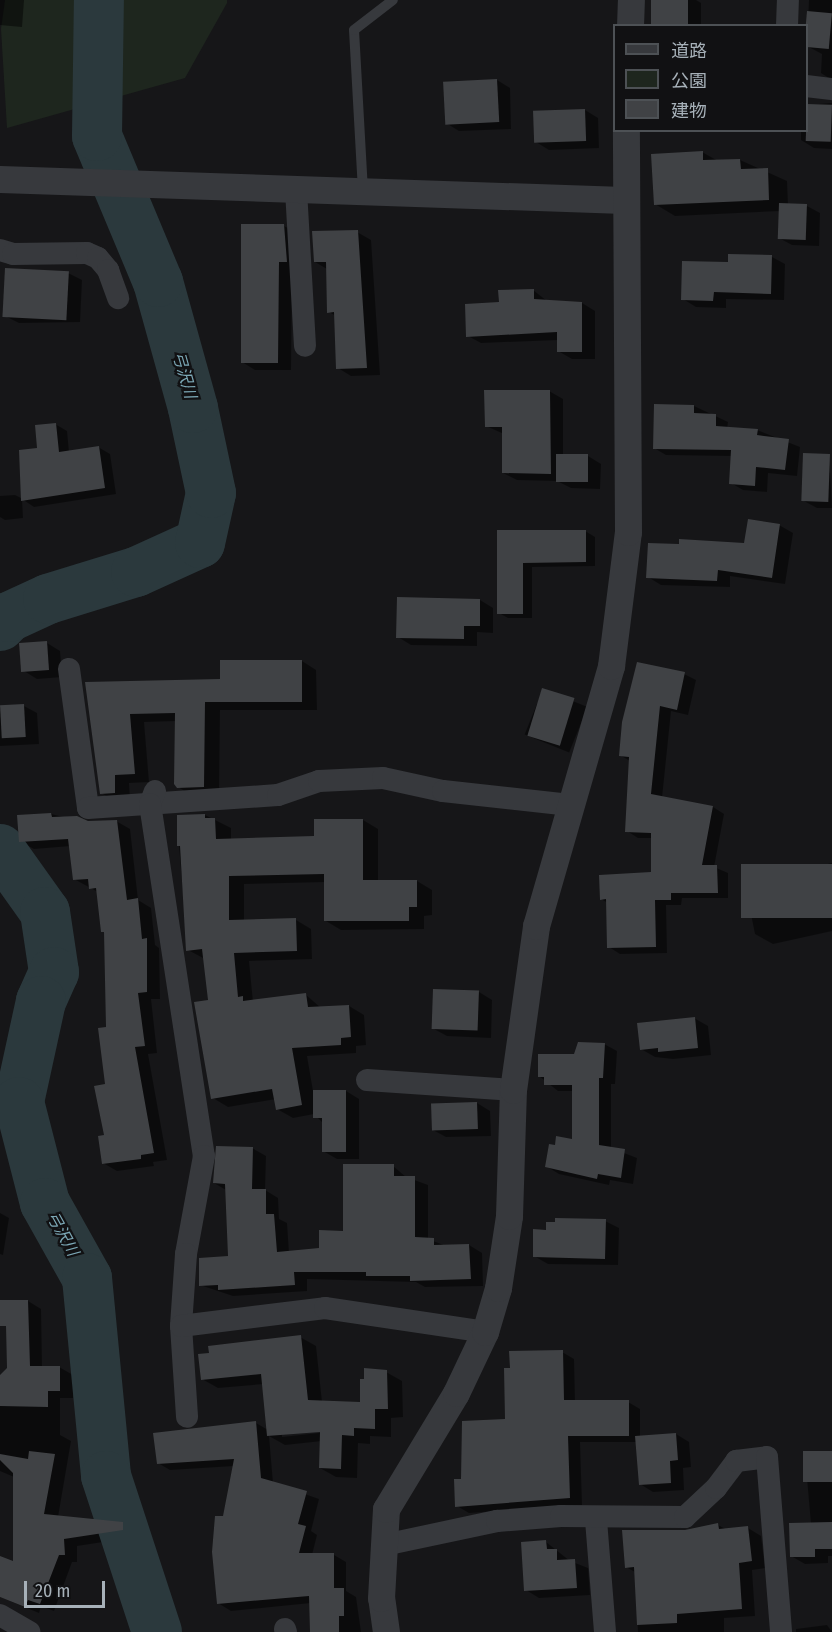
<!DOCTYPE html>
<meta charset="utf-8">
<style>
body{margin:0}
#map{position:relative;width:832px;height:1632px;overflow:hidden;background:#161618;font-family:"Fira Sans Condensed","Noto Sans JP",sans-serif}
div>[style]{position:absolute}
.green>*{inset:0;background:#1e261e}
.shadow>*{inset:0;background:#0007;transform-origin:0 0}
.river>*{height:50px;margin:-25px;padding:0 25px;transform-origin:25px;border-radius:25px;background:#2b393d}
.building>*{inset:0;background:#404245;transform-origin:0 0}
.service>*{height:10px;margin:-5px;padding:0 5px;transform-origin:5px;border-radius:5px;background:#37393d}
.minor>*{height:22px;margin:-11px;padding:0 11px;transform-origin:11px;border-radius:11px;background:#37393d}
.tertiary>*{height:27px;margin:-13.5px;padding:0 13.5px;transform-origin:13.5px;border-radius:13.5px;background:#37393d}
span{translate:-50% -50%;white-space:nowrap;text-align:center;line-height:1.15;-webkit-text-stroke:4.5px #111113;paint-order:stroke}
.water-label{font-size:16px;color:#7ca8b6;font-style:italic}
.legend{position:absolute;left:613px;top:24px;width:195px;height:108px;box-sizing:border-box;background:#111113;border:2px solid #4d5155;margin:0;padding:8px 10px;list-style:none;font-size:18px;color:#a7b1b9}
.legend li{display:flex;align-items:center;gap:12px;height:30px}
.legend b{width:30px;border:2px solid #4d5155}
.scale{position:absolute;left:24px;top:1581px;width:81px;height:27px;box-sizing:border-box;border:3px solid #a7b1b9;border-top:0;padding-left:8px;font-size:18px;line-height:21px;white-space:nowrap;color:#a7b1b9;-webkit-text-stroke:4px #111113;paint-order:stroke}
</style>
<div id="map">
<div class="green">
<i style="clip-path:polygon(5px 0,227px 0,227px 3px,185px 78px,7px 128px,1px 29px)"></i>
</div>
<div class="shadow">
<i style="clip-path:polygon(0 0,24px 0,22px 27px,0 25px)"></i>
<i style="clip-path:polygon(653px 0,696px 0,701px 3px,701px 26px,653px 26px)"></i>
<i style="clip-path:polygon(809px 0,832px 0,832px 80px,821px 73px,822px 54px,807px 46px)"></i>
<i style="clip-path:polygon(497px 80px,510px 88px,511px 129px,459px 131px,446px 123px,444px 82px)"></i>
<i style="clip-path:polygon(832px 103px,832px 149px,814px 148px,801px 140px,801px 130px,806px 130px,806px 105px)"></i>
<i style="clip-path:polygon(585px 110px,598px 118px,599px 148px,549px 150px,536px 142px)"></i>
<i style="clip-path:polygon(702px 152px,718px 161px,740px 160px,787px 181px,788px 205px,807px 206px,820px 213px,819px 246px,792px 245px,779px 238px,780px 211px,675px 216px,655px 204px)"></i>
<i style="clip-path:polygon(284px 226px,297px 233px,292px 269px,291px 370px,255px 370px,242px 362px)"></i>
<i style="clip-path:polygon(357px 232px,371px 240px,380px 375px,351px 376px,338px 368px,336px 316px,329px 312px,327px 269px,315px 262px)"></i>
<i style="clip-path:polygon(772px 257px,785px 264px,784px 300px,726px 299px,726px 308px,696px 307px,683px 299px,729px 263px)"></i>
<i style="clip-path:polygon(68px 273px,82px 280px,80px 322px,19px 323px,5px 316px)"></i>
<i style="clip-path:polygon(533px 290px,547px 301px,582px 303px,595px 311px,595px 359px,572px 359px,558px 351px,558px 340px,481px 343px,468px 336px,500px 303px)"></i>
<i style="clip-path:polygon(549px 391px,563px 399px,563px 456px,588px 456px,601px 464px,600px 489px,571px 488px,557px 481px,517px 480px,503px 473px,504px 434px,486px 426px)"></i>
<i style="clip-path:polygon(694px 406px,728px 422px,727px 429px,757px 430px,800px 447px,797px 476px,768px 473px,767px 492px,743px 490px,731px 483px,732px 456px,666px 455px,654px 448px)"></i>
<i style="clip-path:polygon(55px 424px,67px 431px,69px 452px,98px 447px,110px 454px,116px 494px,34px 507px,22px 499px,23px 518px,5px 520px,0 517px,0 496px,15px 495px,23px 499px,39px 450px)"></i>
<i style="clip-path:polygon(829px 455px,832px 508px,817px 508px,804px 501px)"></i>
<i style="clip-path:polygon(779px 525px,793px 533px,785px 584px,730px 576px,730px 587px,661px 585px,648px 577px,746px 544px)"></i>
<i style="clip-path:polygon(499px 531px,585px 531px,595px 537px,595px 566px,532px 567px,532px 618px,508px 618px,499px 613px)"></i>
<i style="clip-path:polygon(480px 600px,493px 608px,493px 633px,477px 632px,477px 646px,411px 645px,398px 637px)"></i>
<i style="clip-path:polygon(47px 643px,60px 651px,62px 677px,37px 679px,24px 671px)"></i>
<i style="clip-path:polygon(302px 661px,316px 670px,317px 710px,220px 710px,219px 794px,193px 796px,178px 787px,176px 721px,144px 722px,149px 782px,129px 783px,130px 800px,116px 801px,101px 793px,87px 684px,221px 681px)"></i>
<i style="clip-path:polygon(684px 674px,696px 680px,688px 715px,671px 711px,662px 798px,713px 807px,724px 814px,714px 867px,728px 873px,728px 898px,682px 898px,681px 905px,666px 905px,667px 953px,620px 954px,609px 947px,608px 903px,601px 899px,653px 874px,653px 838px,638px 838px,627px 831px,630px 761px,620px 755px)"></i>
<i style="left:543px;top:689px;width:48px;height:49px;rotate:22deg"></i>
<i style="clip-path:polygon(24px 706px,37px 713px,39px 744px,0 746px,0 707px)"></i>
<i style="clip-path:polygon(51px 814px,88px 823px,116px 821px,130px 829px,138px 900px,151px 908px,155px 945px,159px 948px,160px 999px,151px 999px,157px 1053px,148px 1054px,167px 1160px,153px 1162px,154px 1166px,117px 1171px,103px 1163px,108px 1028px,105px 933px,98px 892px,74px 879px,71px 846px,34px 849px,21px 842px)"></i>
<i style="clip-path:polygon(205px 815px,231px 828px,231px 840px,316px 837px,363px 820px,378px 829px,378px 882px,417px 881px,432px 890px,432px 915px,424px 916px,424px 929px,341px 930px,326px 921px,326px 882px,244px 884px,244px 921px,296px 920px,311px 929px,312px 959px,249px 961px,253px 1002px,305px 994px,321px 1008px,349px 1006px,364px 1015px,366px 1045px,356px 1046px,356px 1053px,307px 1056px,313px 1091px,346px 1091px,359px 1099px,359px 1159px,337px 1159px,323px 1151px,323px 1123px,314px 1114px,293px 1118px,277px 1109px,276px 1099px,228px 1107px,213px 1098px,210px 1002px,205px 959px,188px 950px,179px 846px)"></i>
<i style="clip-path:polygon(832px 863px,832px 931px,773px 944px,755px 934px,745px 884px)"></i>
<i style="clip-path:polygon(479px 992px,492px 1000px,491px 1038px,447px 1036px,434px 1029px)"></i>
<i style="clip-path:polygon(694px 1018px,708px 1026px,711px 1055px,673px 1059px,655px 1057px,641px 1049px)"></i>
<i style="clip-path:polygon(604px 1044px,617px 1051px,615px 1084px,611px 1084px,611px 1148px,637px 1158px,633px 1184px,610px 1180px,609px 1185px,559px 1174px,546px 1166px,556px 1146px,573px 1141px,573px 1091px,558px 1091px,539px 1076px)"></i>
<i style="clip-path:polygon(477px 1103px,490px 1111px,491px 1136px,446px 1137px,433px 1130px,432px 1105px)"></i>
<i style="clip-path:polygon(252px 1148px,266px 1156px,265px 1190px,278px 1198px,279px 1219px,287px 1223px,289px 1253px,321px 1250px,345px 1232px,393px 1166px,406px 1177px,428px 1185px,428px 1239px,446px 1246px,469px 1245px,482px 1253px,483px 1286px,425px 1287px,416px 1282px,307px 1279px,307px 1291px,233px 1296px,200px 1285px,229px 1257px,226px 1190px,214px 1183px)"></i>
<i style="clip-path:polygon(0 1213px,9px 1218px,3px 1255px,0 1254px)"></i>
<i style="clip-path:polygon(605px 1221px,619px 1228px,618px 1265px,548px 1264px,534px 1256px,548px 1231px,557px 1223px)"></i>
<i style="clip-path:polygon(28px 1301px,41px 1309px,42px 1367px,59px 1367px,73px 1375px,73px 1398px,60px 1398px,60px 1435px,71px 1441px,58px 1517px,123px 1524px,136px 1531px,136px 1537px,77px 1546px,77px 1562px,72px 1562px,54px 1611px,41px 1606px,39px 1613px,0 1597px,0 1557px,14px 1563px,14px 1477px,0 1471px,0 1378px,9px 1368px)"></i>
<i style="clip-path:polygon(evenodd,300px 1337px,316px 1346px,322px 1402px,362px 1404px,386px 1372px,402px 1381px,403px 1417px,391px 1418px,391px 1437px,370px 1436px,370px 1444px,358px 1443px,357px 1478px,336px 1477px,320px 1468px,322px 1441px,285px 1445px,269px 1436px,273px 1483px,319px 1499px,311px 1531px,317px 1535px,312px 1555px,334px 1555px,346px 1562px,346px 1591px,356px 1597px,361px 1632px,311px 1632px,311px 1603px,231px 1611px,218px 1603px,224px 1518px,234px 1466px,170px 1470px,158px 1463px,256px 1423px,268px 1430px,264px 1384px,218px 1388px,202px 1379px,300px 1337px,328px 1429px,328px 1432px,282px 1437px,282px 1434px,328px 1429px)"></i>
<i style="clip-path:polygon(562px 1352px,574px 1359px,575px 1402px,628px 1402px,640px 1409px,640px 1437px,676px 1434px,689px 1442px,691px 1467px,683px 1468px,684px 1490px,653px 1492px,640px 1484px,637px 1442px,580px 1442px,582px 1505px,469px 1513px,457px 1506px,463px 1480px)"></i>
<i style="clip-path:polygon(832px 1452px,832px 1556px,828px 1556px,828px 1563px,805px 1564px,791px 1556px,811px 1524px,805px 1455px)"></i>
<i style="clip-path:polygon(718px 1525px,727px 1530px,748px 1528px,761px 1536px,765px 1568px,752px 1570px,755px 1616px,724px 1618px,724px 1632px,638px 1632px,635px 1572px,626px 1567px,685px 1532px)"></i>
<i style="clip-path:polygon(546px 1542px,570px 1561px,588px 1568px,590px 1595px,539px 1598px,526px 1590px)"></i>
<i style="clip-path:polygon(827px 1625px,832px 1632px,796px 1632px,796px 1629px)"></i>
</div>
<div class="river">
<i style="left:0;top:626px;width:13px;rotate:-45deg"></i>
<i style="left:9px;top:617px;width:43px;rotate:-24.8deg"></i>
<i style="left:48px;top:599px;width:92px;rotate:-17.1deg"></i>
<i style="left:136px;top:572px;width:70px;rotate:-24.4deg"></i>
<i style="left:200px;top:543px;width:51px;rotate:-77.6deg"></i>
<i style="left:211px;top:493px;width:87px;rotate:-102deg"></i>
<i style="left:193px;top:408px;width:131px;rotate:-105.5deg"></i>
<i style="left:158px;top:282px;width:158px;rotate:-112.7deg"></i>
<i style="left:97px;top:136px;width:136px;rotate:-89.2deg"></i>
<i style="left:0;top:849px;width:77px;rotate:54.5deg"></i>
<i style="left:45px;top:912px;width:61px;rotate:81.5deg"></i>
<i style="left:54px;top:972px;width:32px;rotate:114deg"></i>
<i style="left:41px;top:1001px;width:103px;rotate:102.3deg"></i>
<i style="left:19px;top:1102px;width:104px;rotate:75.6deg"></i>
<i style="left:45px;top:1203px;width:86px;rotate:60.8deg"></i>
<i style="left:87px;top:1278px;width:199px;rotate:84.5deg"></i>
<i style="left:106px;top:1476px;width:164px;rotate:71.9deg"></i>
</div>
<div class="building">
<i style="left:651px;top:0;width:37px;height:26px"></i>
<i style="left:807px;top:11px;width:25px;height:36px;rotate:5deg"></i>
<i style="left:497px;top:79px;width:43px;height:54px;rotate:87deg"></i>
<i style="left:807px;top:104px;width:25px;height:37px;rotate:2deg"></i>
<i style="left:585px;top:109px;width:32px;height:52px;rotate:88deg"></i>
<i style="clip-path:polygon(703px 151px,703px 160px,740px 159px,741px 169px,768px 168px,769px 200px,654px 205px,651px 154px)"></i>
<i style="left:779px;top:203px;width:28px;height:36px;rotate:2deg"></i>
<i style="clip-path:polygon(241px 224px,284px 224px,287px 262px,279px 262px,278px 363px,241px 363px)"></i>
<i style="clip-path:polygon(358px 230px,367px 368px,336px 369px,334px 312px,327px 313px,326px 262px,314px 262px,312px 231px)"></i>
<i style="clip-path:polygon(728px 254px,772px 255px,771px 294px,714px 292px,713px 301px,681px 300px,682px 261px,728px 262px)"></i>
<i style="left:5px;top:268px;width:64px;height:49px;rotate:3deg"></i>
<i style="clip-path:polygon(534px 289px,534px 299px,582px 302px,582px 352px,557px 352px,557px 332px,466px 337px,465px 304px,499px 302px,498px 290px)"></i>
<i style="clip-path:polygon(484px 390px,550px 390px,551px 474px,502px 473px,502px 427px,485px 427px)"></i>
<i style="clip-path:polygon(654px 404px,694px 405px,694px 413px,716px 414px,716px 426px,758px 429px,757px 435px,789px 439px,785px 470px,756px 467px,755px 486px,729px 484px,731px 450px,653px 449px)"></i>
<i style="clip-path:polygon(56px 423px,59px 452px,99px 446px,105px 488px,21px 501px,19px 450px,37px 448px,35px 425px)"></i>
<i style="left:803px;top:453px;width:27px;height:48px;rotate:2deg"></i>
<i style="left:556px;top:454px;width:32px;height:28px"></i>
<i style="clip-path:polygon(748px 519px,780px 524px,772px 578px,718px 570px,717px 581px,646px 578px,648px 543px,679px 544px,679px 539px,744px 543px)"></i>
<i style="clip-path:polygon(497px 530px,586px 530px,586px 562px,523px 563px,523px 614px,497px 614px)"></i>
<i style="clip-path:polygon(397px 597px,480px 599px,480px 626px,464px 626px,464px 639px,396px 638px)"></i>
<i style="left:47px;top:641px;width:29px;height:28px;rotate:86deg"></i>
<i style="clip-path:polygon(220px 660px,302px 660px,302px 702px,205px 702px,204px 787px,177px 788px,174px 784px,175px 713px,130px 714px,135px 774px,115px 775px,115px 793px,100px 794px,85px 682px,220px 679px)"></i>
<i style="clip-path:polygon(637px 662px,685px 672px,677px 710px,660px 706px,651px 794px,713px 806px,702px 865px,717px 865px,718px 893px,671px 893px,671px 900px,655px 900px,656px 947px,607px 948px,606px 899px,600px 900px,599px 875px,651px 872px,651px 833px,625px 832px,629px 757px,619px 756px,622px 722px)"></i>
<i style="left:542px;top:688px;width:34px;height:50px;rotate:17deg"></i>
<i style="left:24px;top:704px;width:33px;height:24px;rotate:87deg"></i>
<i style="clip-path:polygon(51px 813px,52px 817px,77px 816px,88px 821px,117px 820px,127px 900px,138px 898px,142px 939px,147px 938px,147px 992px,138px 993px,145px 1046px,135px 1047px,154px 1153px,141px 1155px,141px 1159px,102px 1164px,98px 1136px,104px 1135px,94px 1086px,105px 1084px,98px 1028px,106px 1027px,104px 932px,101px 932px,96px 888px,89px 889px,88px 879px,73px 880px,68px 839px,19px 842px,17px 815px)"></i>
<i style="clip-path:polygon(205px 814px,205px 818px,215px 818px,216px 839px,314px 836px,314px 819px,363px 819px,363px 880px,417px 880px,417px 907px,409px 907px,409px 921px,324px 921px,324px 874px,229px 876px,229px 920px,296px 918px,297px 951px,234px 953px,238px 997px,243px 996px,243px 1001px,306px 993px,308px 1007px,349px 1005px,351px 1037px,341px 1038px,341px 1045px,292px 1048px,302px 1105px,276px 1110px,272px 1089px,211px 1099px,194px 1002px,208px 1000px,202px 949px,186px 951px,180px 846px,177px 846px,177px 815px)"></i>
<i style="left:832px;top:864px;width:54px;height:91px;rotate:90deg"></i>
<i style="left:433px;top:989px;width:46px;height:40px;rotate:2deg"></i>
<i style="clip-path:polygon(695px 1017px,698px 1048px,658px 1052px,658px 1048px,640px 1050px,637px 1023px)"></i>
<i style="clip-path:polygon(578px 1042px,605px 1043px,603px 1078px,599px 1078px,599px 1145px,625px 1149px,621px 1178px,598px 1174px,597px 1179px,545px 1167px,549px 1144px,555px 1145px,556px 1136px,572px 1139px,572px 1085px,544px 1085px,544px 1077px,538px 1077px,538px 1054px,574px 1054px)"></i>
<i style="clip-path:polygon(313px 1090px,346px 1090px,346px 1152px,322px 1152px,322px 1118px,313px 1118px)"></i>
<i style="left:477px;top:1102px;width:27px;height:46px;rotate:88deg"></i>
<i style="clip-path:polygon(216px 1146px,253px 1147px,252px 1189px,266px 1189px,266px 1214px,274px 1214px,277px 1252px,319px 1248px,319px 1230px,343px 1231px,343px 1164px,394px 1164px,394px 1176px,415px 1176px,415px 1237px,434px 1238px,434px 1245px,469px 1244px,471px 1279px,410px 1281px,410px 1276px,366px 1276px,366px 1272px,294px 1272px,295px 1285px,218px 1290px,218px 1285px,199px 1286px,199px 1258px,228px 1256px,225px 1184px,213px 1183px)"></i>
<i style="clip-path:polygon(555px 1218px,606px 1219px,605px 1259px,533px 1257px,533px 1229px,546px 1230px,546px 1222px,555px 1222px)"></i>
<i style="clip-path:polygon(0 1300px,28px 1300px,30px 1366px,60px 1366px,60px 1391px,48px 1391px,48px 1407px,0 1406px,0 1375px,7px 1368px,6px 1326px,0 1326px)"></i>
<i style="clip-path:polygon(301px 1335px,308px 1400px,360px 1402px,360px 1379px,364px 1379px,364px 1368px,387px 1370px,388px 1409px,375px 1409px,375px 1429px,354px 1428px,354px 1436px,342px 1435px,341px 1469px,319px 1468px,320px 1432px,267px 1436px,261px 1374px,201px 1380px,198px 1354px,209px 1353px,208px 1346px)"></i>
<i style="clip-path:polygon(563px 1350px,564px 1400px,629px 1400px,629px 1436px,568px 1436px,570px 1498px,455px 1507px,454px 1479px,461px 1479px,462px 1421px,505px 1419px,504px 1368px,510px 1368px,509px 1351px)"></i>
<i style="clip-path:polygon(256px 1421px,261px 1478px,307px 1491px,298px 1524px,306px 1526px,299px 1553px,334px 1553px,334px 1588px,344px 1588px,344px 1616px,339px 1616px,339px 1632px,310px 1632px,309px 1596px,217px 1604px,212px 1552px,215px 1516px,223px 1516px,234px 1459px,157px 1464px,153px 1433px)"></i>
<i style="clip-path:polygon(676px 1433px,678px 1460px,670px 1461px,671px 1483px,639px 1485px,635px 1436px)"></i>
<i style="clip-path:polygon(29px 1451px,55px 1454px,44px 1514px,123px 1522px,123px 1530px,64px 1539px,65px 1555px,59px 1555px,40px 1604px,28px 1600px,25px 1607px,0 1597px,0 1556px,13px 1561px,13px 1473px,0 1460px,0 1454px,28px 1459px)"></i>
<i style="left:832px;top:1451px;width:31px;height:29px;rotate:90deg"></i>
<i style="clip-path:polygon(832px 1522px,832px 1549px,815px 1549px,815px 1557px,790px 1557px,789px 1523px)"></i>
<i style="clip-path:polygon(718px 1523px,719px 1529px,748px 1526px,752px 1561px,739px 1563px,742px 1609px,677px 1614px,677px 1623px,637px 1625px,634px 1567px,625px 1568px,622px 1530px,685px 1530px)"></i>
<i style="clip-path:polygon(546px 1540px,547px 1549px,557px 1549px,557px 1560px,575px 1559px,577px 1588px,524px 1591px,521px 1542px)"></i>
</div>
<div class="service">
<i style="left:363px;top:191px;width:161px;rotate:-93.2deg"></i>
<i style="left:354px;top:30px;width:49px;rotate:-37.6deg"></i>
</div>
<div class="minor">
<i style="left:787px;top:26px;width:26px;rotate:-88deg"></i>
<i style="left:806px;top:86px;width:26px;rotate:7deg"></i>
<i style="left:296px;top:190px;width:156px;rotate:86.7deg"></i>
<i style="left:0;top:250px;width:14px;rotate:17deg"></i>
<i style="left:13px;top:254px;width:74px;rotate:-0.8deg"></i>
<i style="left:87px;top:253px;width:12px;rotate:24deg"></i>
<i style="left:98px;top:258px;width:16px;rotate:50deg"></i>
<i style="left:108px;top:270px;width:30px;rotate:70deg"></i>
<i style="left:69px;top:669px;width:140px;rotate:82.2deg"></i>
<i style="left:88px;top:808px;width:190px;rotate:-3.9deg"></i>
<i style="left:278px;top:795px;width:43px;rotate:-18.9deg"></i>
<i style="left:319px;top:781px;width:64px;rotate:-2.7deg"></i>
<i style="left:383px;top:778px;width:61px;rotate:12.2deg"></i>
<i style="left:443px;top:791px;width:128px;rotate:6.3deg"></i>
<i style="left:155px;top:791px;width:14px;rotate:111deg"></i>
<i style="left:150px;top:804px;width:356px;rotate:81.3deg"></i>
<i style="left:204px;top:1156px;width:100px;rotate:100.4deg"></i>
<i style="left:186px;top:1254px;width:72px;rotate:94deg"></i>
<i style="left:181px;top:1326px;width:91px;rotate:86.2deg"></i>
<i style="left:367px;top:1080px;width:146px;rotate:3.9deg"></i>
<i style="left:181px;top:1326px;width:145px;rotate:-7.1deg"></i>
<i style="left:325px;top:1308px;width:162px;rotate:8.5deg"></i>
<i style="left:596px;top:1520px;width:112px;rotate:85.4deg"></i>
<i style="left:384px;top:1545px;width:116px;rotate:-12deg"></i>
<i style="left:497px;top:1521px;width:64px;rotate:-4.5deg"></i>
<i style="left:561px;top:1516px;width:124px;rotate:0.5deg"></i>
<i style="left:685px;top:1517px;width:42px;rotate:-43.1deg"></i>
<i style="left:716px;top:1488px;width:34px;rotate:-53deg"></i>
<i style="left:736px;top:1461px;width:31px;rotate:-7deg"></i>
<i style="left:767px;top:1457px;width:176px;rotate:85.4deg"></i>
<i style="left:0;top:1615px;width:34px;rotate:30deg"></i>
<i style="left:285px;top:1629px;width:3px;rotate:72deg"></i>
</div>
<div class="tertiary">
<i style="left:630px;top:26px;width:26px;rotate:-88deg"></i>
<i style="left:0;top:179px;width:624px;rotate:1.93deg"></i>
<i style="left:386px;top:1632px;width:34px;rotate:-98deg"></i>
<i style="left:381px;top:1598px;width:89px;rotate:-86.8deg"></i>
<i style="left:386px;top:1509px;width:135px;rotate:-58.9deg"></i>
<i style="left:456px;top:1393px;width:68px;rotate:-64.6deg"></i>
<i style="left:485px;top:1332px;width:46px;rotate:-73.5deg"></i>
<i style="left:498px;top:1288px;width:73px;rotate:-81.3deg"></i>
<i style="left:509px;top:1216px;width:126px;rotate:-88.2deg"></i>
<i style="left:513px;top:1090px;width:166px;rotate:-82deg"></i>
<i style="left:536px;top:926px;width:271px;rotate:-73.9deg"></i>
<i style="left:611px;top:666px;width:135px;rotate:-82.8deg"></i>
<i style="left:628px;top:532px;width:402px;rotate:-90.3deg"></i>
</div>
<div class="water-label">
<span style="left:184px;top:375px;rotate:74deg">弓沢川</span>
<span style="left:62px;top:1234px;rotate:61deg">弓沢川</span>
</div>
<ul class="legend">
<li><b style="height:8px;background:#37393d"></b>道路</li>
<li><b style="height:16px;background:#1e261e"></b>公園</li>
<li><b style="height:16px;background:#404245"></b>建物</li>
</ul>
<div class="scale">20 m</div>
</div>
